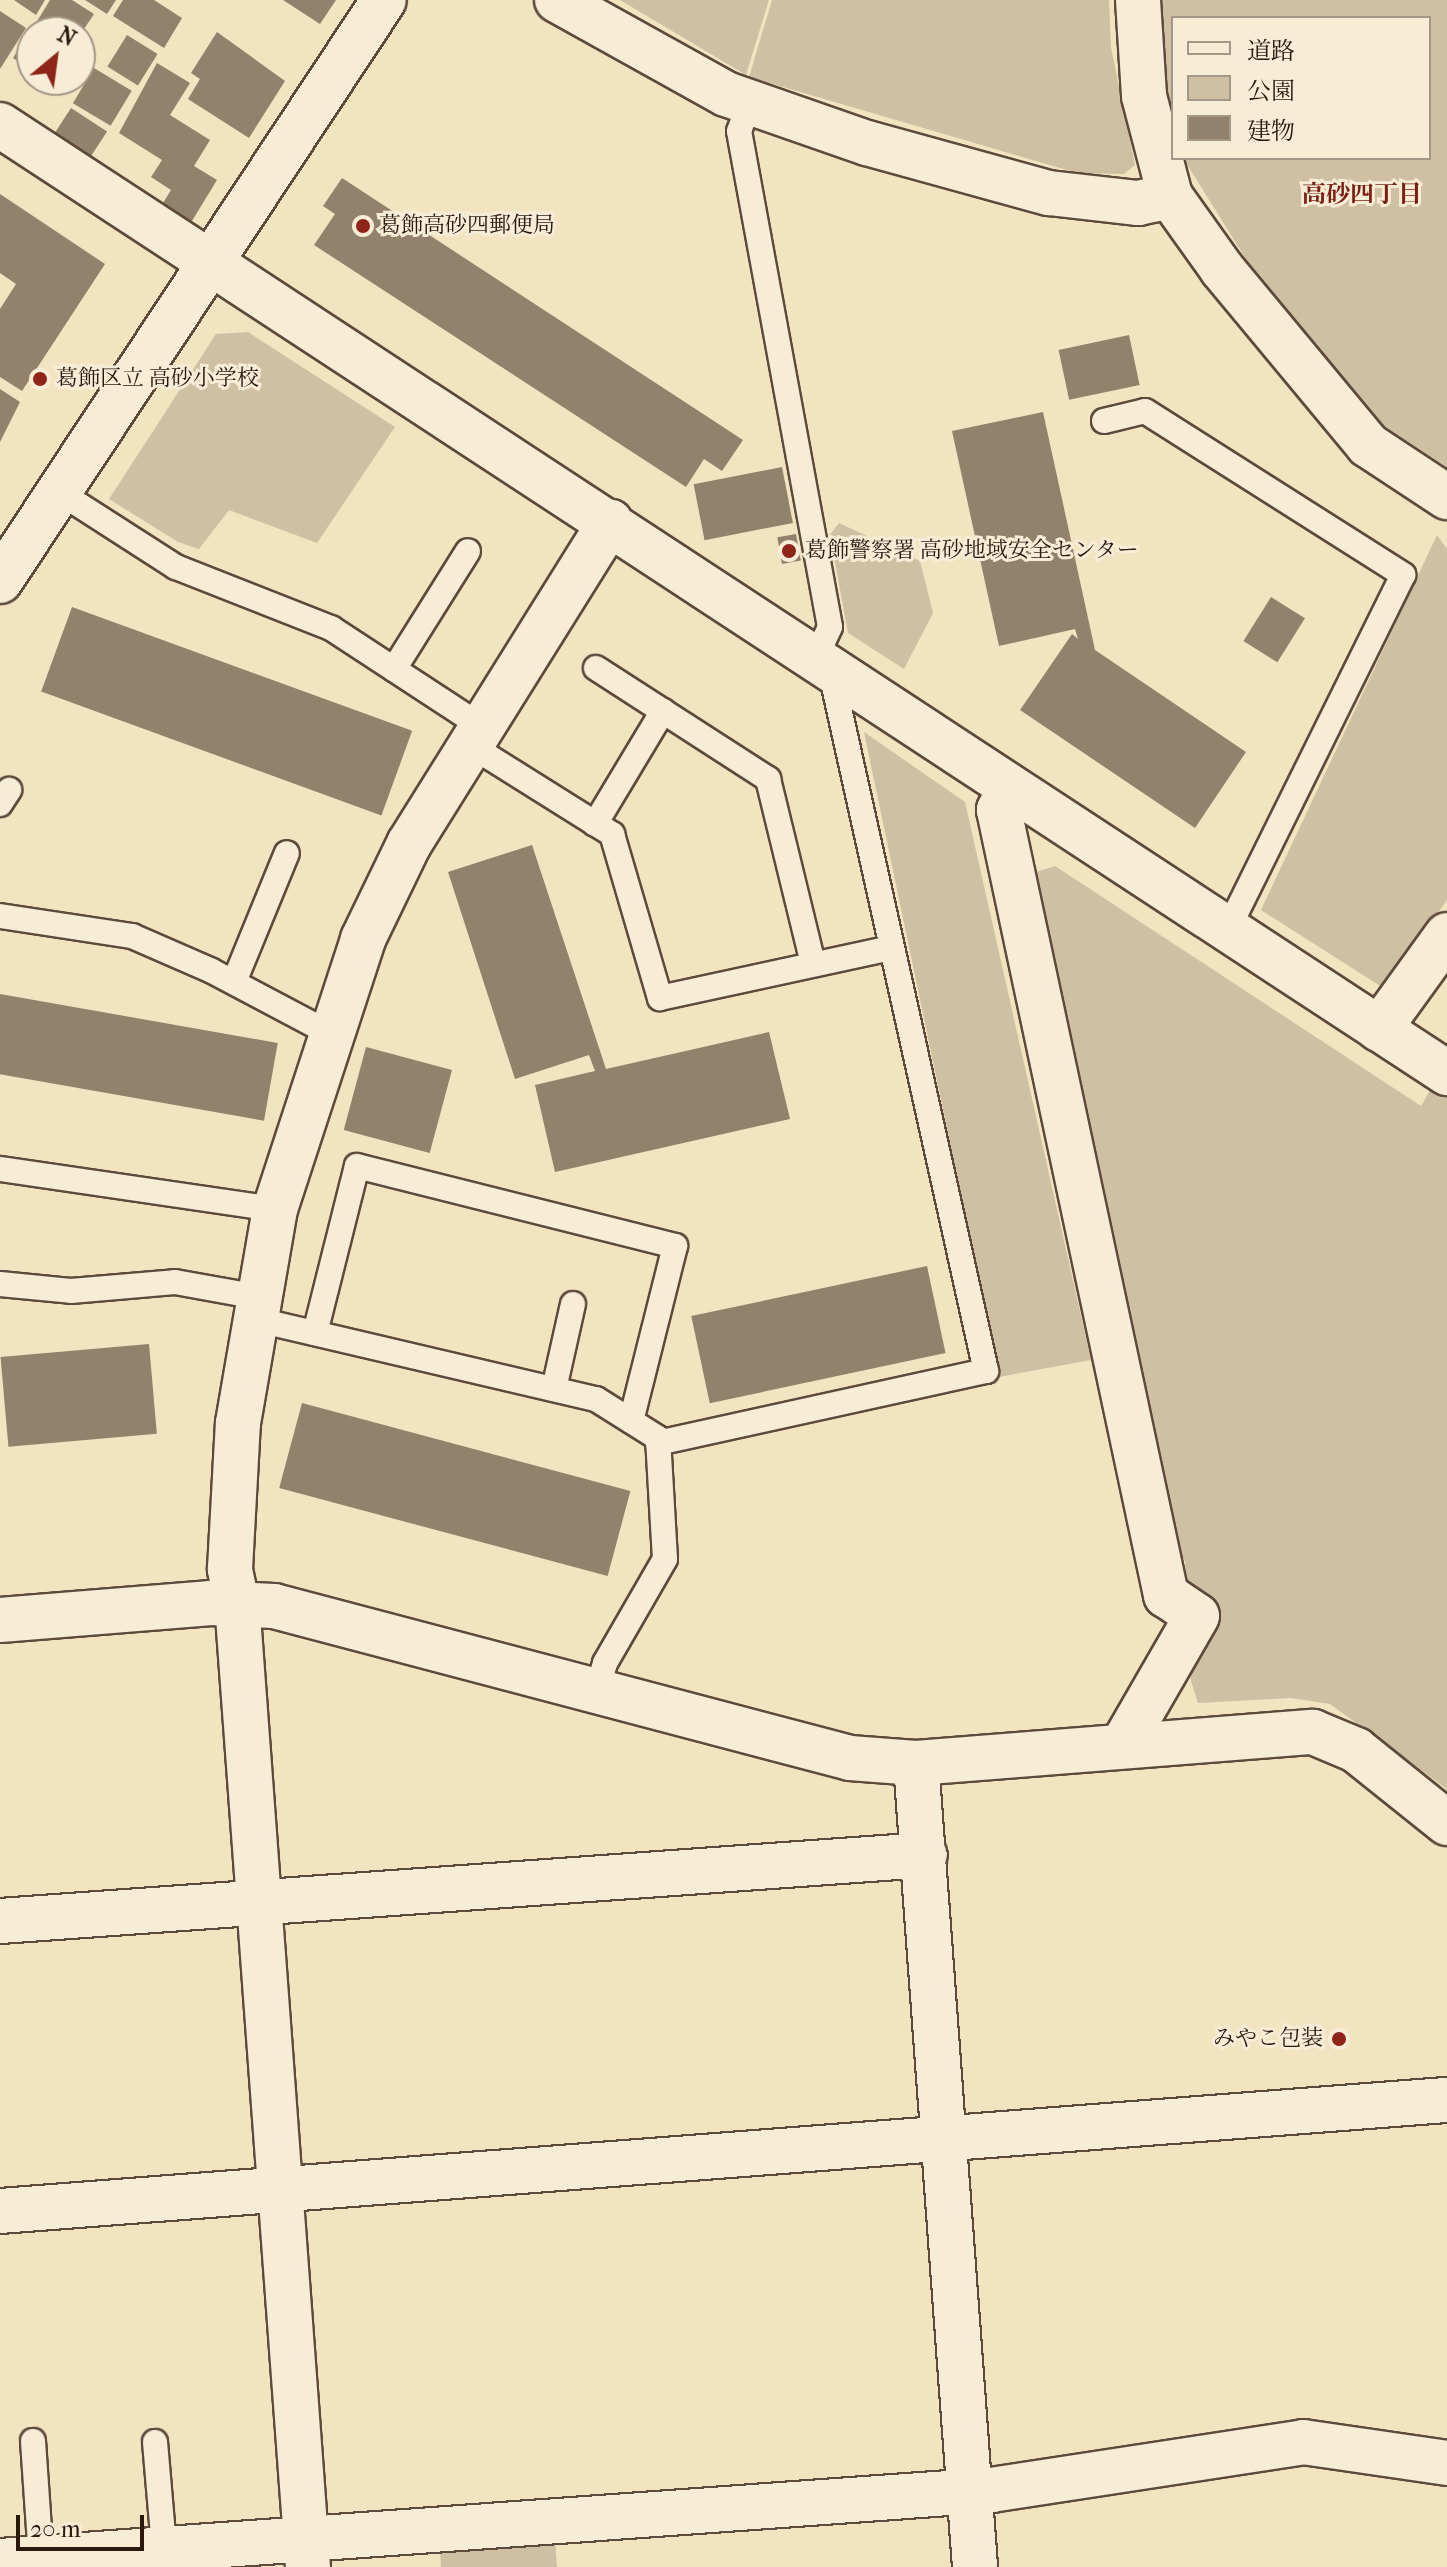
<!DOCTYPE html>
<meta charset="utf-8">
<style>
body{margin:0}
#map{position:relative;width:1447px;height:2567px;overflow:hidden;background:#f2e3c1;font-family:"IM FELL French Canon","Noto Serif JP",serif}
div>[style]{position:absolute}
.green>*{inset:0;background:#d0c0a3}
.building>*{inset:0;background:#92816b;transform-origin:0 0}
.roads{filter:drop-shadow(2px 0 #5c4a3b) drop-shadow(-2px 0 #5c4a3b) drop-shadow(0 2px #5c4a3b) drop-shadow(0 -2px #5c4a3b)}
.lane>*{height:24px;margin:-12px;padding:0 12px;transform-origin:12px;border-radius:12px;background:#f7edd7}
.street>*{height:44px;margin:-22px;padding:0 22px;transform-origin:22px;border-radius:22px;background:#f7edd7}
.secondary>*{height:44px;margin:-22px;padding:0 22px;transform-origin:22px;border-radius:22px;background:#f7edd7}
.dots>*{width:22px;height:22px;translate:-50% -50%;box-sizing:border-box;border:4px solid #f7edd7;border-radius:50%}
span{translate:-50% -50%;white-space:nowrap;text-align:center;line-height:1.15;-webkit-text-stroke:6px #f7edd7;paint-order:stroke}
.poi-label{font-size:22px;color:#2a170e}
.left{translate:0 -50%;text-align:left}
.right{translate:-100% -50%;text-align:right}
.neighbourhood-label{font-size:24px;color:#7a1f14;font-weight:700}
.legend{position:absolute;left:1171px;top:16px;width:260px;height:144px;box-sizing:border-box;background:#f7edd7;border:2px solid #a59787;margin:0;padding:10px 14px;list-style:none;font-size:24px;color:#2a170e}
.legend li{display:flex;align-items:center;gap:16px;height:40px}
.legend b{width:40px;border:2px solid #a59787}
.north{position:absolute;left:16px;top:16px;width:80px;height:80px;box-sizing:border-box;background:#f7edd7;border:2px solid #a59787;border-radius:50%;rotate:29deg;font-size:22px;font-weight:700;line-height:32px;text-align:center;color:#2a170e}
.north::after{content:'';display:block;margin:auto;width:28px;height:36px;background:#8f2418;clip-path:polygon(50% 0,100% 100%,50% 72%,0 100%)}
.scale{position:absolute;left:16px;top:2515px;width:128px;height:36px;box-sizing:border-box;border:4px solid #2a170e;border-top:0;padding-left:10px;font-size:24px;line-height:28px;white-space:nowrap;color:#2a170e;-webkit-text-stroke:6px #f7edd7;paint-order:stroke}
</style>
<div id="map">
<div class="green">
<i style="clip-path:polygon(620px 0,769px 0,746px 75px)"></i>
<i style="clip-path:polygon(772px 0,1109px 0,1111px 47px,1135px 165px,1124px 174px,1077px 173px,749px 77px)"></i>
<i style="clip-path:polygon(1161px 0,1447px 0,1447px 467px,1378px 422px,1249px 264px,1183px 158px,1429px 158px,1429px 18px,1173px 18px,1173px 121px,1164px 75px)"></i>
<i style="clip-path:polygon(248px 332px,395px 427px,317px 543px,229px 510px,199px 549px,178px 542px,109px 499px,216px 334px)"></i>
<i style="clip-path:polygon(839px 523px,920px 561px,933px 613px,904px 669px,848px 633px,830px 535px)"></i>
<i style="clip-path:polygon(1437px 535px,1447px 549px,1447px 900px,1385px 989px,1261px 910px)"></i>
<i style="clip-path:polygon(864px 732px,965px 802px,1091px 1360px,999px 1377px)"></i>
<i style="clip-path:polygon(1055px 866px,1421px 1106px,1447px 1060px,1447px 1789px,1330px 1704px,1291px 1698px,1198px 1703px,1191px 1681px,1185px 1561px,1176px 1546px,1036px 872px)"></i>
<i style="clip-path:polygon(555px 2538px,557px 2567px,441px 2567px,440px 2546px)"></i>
</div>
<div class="building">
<i style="clip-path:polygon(14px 0,45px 0,36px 15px)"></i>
<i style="clip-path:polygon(50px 0,72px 0,94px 14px,82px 32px,50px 32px,36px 23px)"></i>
<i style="clip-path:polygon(85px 0,116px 0,107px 14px)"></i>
<i style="clip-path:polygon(123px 0,154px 0,182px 18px,164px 48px,113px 16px)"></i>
<i style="clip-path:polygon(283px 0,336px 0,320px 24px)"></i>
<i style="clip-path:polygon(0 11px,26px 28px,0 69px)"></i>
<i style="clip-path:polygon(32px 27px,32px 70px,13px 58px)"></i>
<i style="clip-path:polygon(217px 32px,285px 81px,249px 138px,188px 99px,200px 79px,191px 73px)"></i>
<i style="left:127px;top:35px;width:36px;height:37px;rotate:32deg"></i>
<i style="clip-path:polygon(157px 63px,190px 83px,170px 115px,210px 140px,194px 166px,217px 180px,184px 234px,155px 216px,171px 190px,151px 177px,162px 160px,119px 133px)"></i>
<i style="left:94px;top:68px;width:44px;height:41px;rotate:31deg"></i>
<i style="left:71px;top:108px;width:43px;height:41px;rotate:33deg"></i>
<i style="clip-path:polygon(342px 178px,743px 440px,722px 471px,704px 459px,686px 487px,314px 245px,335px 214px,323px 206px)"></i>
<i style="clip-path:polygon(0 194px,105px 264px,22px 391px,0 377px,0 309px,16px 284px,0 273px)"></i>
<i style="left:1129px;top:335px;width:51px;height:72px;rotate:78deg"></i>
<i style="clip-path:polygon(0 389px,20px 402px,0 442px)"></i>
<i style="clip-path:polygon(1043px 412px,1095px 650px,1246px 752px,1195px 828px,1020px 710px,1072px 634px,1078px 639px,1075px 629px,999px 646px,952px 431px)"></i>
<i style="left:782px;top:467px;width:57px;height:90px;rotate:79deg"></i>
<i style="left:796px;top:534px;width:27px;height:19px;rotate:80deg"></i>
<i style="left:1271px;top:597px;width:40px;height:52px;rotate:32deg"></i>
<i style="left:72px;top:607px;width:362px;height:90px;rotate:20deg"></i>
<i style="clip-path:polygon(532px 845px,606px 1069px,769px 1032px,790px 1119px,555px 1172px,535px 1085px,595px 1071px,589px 1055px,515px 1079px,448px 872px)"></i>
<i style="left:0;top:994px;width:282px;height:79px;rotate:10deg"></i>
<i style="left:366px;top:1047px;width:89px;height:86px;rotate:15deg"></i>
<i style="left:927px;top:1266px;width:89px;height:241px;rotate:78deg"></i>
<i style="left:149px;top:1344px;width:90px;height:149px;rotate:85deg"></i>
<i style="left:302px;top:1403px;width:340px;height:88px;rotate:15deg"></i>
</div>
<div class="roads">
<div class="lane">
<i style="left:749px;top:104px;width:29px;rotate:110deg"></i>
<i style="left:739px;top:131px;width:504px;rotate:79.6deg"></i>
<i style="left:830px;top:627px;width:35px;rotate:115deg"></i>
<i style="left:1104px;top:421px;width:42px;rotate:-13.7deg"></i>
<i style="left:1145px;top:411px;width:306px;rotate:32.4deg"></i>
<i style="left:1403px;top:575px;width:395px;rotate:116.3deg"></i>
<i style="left:59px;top:492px;width:139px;rotate:32.7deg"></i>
<i style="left:176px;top:567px;width:167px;rotate:21.5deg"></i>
<i style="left:331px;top:628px;width:179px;rotate:33.2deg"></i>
<i style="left:596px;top:668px;width:205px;rotate:32.8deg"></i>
<i style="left:768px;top:779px;width:190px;rotate:76.3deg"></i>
<i style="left:394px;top:669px;width:139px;rotate:-57.9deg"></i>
<i style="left:470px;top:745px;width:168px;rotate:32.1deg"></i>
<i style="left:612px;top:834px;width:171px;rotate:73.7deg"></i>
<i style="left:660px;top:998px;width:236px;rotate:-12.2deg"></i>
<i style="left:0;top:804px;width:17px;rotate:-57deg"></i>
<i style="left:595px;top:824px;width:132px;rotate:-59deg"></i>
<i style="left:0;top:916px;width:134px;rotate:8.6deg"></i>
<i style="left:132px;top:936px;width:87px;rotate:23.6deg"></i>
<i style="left:212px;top:971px;width:132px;rotate:27.9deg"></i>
<i style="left:234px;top:982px;width:139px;rotate:-67.7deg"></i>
<i style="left:0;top:1169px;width:278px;rotate:8.3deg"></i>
<i style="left:0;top:1284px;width:71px;rotate:5.6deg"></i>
<i style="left:71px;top:1291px;width:104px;rotate:-4.9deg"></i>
<i style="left:175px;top:1282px;width:84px;rotate:10.2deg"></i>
<i style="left:254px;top:1319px;width:351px;rotate:13.2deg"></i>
<i style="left:596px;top:1399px;width:73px;rotate:32.2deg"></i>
<i style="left:658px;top:1438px;width:121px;rotate:86.7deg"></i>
<i style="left:665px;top:1559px;width:120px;rotate:120deg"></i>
<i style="left:605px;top:1663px;width:29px;rotate:106deg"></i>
<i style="left:315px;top:1333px;width:172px;rotate:-75.9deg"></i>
<i style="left:357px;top:1166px;width:328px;rotate:14.1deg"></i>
<i style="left:675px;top:1246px;width:180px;rotate:104.1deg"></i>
<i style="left:554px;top:1389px;width:87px;rotate:-77.4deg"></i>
<i style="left:658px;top:1443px;width:336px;rotate:-12.4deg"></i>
<i style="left:986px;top:1371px;width:720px;rotate:-102.51deg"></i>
<i style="left:33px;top:2441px;width:117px;rotate:86.1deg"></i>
<i style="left:155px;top:2442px;width:106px;rotate:85.1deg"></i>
</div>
<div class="street">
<i style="left:557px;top:0;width:193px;rotate:29.1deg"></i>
<i style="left:726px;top:94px;width:149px;rotate:19.2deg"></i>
<i style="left:867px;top:143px;width:189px;rotate:15.4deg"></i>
<i style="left:1049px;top:193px;width:90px;rotate:6.4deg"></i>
<i style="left:1138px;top:203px;width:33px;rotate:-12deg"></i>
<i style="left:1138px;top:0;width:96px;rotate:86.4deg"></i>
<i style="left:1144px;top:96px;width:103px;rotate:75.4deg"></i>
<i style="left:1170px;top:196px;width:90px;rotate:54.5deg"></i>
<i style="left:1222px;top:269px;width:229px;rotate:50.3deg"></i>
<i style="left:1368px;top:445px;width:95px;rotate:33.4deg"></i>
<i style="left:0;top:125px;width:252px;rotate:33.2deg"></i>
<i style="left:1011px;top:788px;width:25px;rotate:119deg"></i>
<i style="left:999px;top:810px;width:803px;rotate:77.99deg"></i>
<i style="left:1166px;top:1595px;width:37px;rotate:34deg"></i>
<i style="left:1197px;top:1616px;width:150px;rotate:120deg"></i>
<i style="left:1379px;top:1029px;width:116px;rotate:-54.1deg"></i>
<i style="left:916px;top:1763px;width:806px;rotate:85.8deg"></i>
<i style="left:0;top:1921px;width:927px;rotate:-4.08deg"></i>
<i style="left:0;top:2211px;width:1451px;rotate:-4.39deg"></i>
<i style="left:0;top:2561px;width:994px;rotate:-4.1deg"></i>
<i style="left:991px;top:2490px;width:316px;rotate:-8.7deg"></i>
<i style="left:1303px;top:2442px;width:146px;rotate:8.3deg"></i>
<i style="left:308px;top:2567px;width:967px;rotate:-94.21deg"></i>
<i style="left:237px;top:1603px;width:35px;rotate:-102deg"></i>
<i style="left:230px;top:1569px;width:146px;rotate:-86.9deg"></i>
<i style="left:238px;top:1423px;width:217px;rotate:-80.2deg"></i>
<i style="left:275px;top:1209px;width:284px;rotate:-71.9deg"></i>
<i style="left:363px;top:939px;width:106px;rotate:-64.2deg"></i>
<i style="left:409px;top:844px;width:380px;rotate:-58deg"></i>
</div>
<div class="secondary">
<i style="left:211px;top:263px;width:1478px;rotate:33.24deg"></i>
<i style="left:0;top:581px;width:696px;rotate:-56.54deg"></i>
<i style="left:0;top:1620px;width:212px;rotate:-4.6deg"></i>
<i style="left:211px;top:1603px;width:63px;rotate:2.7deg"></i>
<i style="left:274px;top:1606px;width:596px;rotate:14.78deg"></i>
<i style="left:850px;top:1758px;width:66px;rotate:4.3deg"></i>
<i style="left:916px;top:1763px;width:398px;rotate:-4.5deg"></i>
<i style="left:1313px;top:1732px;width:47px;rotate:22.7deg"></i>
<i style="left:1356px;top:1750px;width:117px;rotate:38.7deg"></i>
</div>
</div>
<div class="dots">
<i style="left:363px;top:226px;background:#8f2418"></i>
<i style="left:40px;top:379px;background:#8f2418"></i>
<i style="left:789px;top:551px;background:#8f2418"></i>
<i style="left:1339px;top:2039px;background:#8f2418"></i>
</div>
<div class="poi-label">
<span class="left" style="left:379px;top:226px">葛飾高砂四郵便局</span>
<span class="left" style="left:56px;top:379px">葛飾区立 高砂小学校</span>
<span class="left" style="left:805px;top:551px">葛飾警察署 高砂地域安全センター</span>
<span class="right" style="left:1323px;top:2039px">みやこ包装</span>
</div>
<div class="neighbourhood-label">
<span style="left:1362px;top:195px">高砂四丁目</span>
</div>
<ul class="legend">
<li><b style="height:10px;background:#f7edd7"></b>道路</li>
<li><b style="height:22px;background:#d0c0a3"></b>公園</li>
<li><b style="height:22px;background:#92816b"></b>建物</li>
</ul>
<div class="north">N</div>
<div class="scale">20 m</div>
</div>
